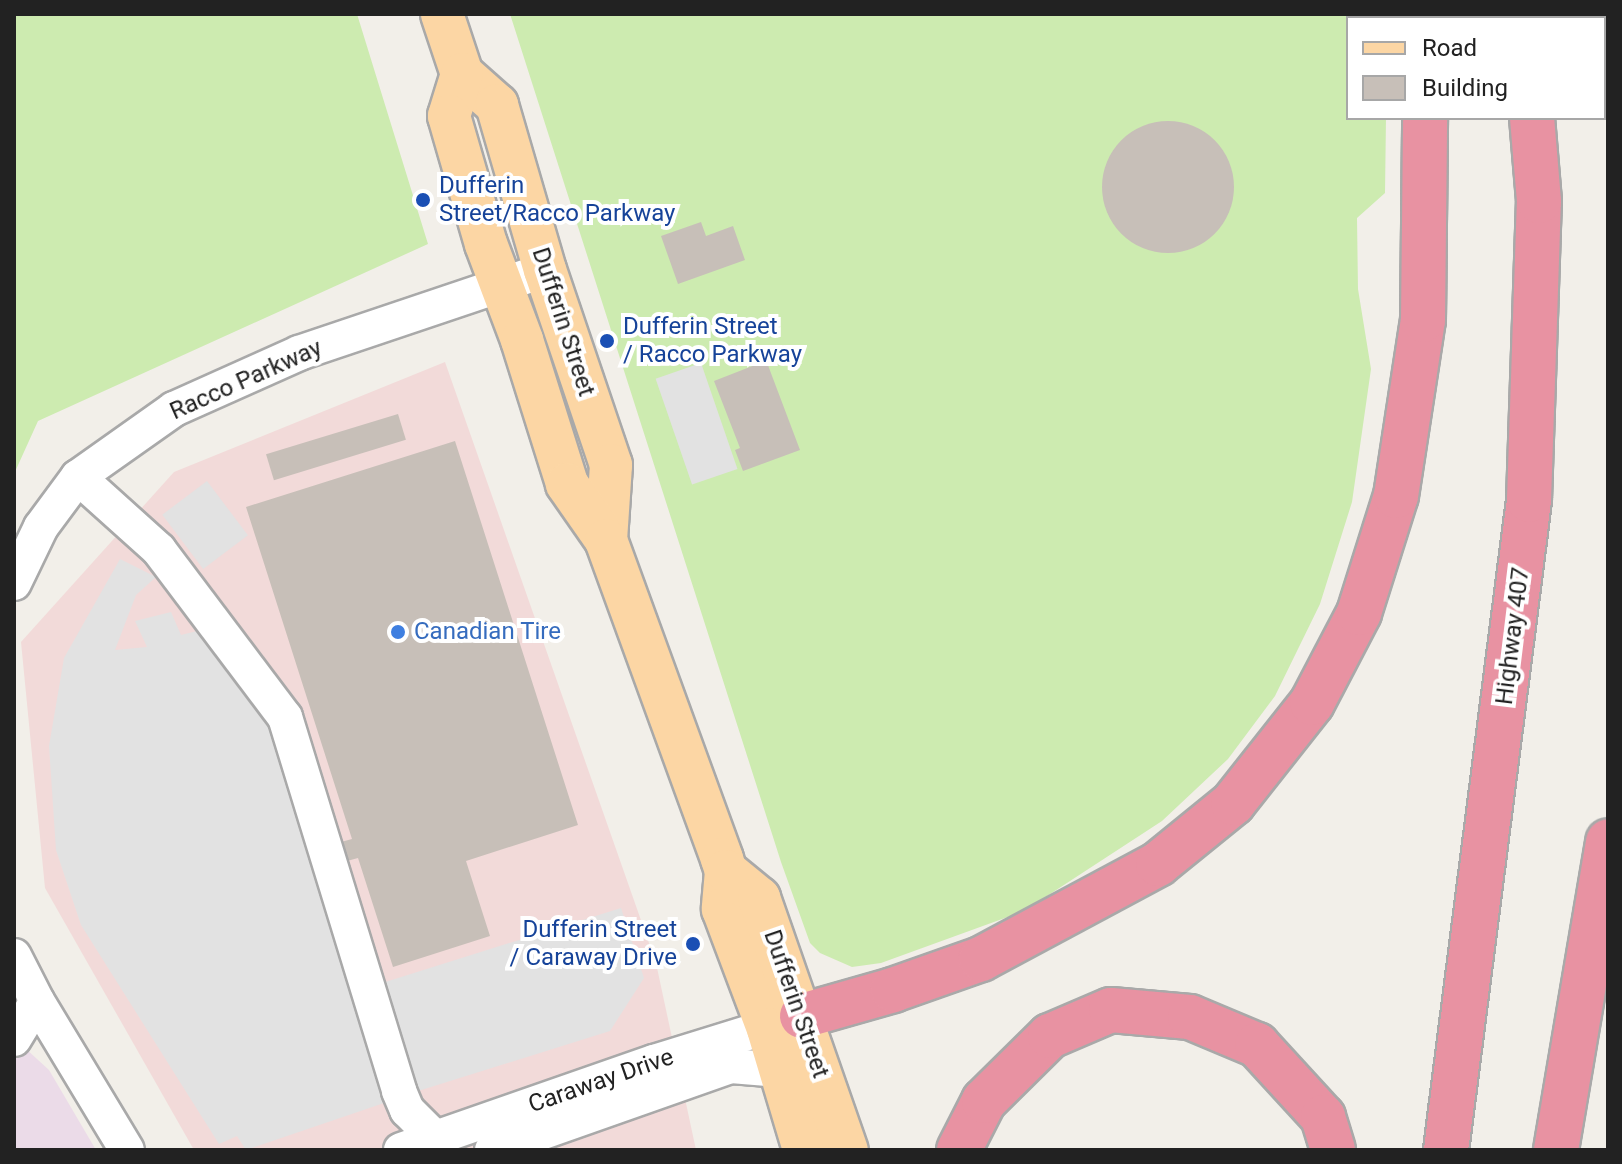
<!DOCTYPE html>
<style>
body{margin:0}
#map{position:relative;width:1622px;height:1164px;overflow:hidden;background:#f2efe9;font-family:Roboto,sans-serif}
div>[style]{position:absolute}
.commercial>*{inset:0;background:#f2dad9}
.industrial>*{inset:0;background:#ebdbe8}
.grass>*{inset:0;background:#cdebb0}
.parking>*{inset:0;background:#e2e2e2;transform-origin:0 0}
.building>*{inset:0;background:#c7bfb8;transform-origin:0 0}
.round{border-radius:50%}
.roads{filter:drop-shadow(2px 0 #a9a9a9) drop-shadow(-2px 0 #a9a9a9) drop-shadow(0 2px #a9a9a9) drop-shadow(0 -2px #a9a9a9)}
.minor>*{height:34px;margin:-17px;padding:0 17px;transform-origin:17px;border-radius:17px;background:#fff}
.major>*{height:42px;margin:-21px;padding:0 21px;transform-origin:21px;border-radius:21px;background:#fcd6a4}
.highway>*{height:44px;margin:-22px;padding:0 22px;transform-origin:22px;border-radius:22px;background:#e892a2}
.dots>*{width:22px;height:22px;translate:-50% -50%;box-sizing:border-box;border:4px solid #fff;border-radius:50%}
span{translate:-50% -50%;white-space:nowrap;text-align:center;line-height:1.15;-webkit-text-stroke:8px #fff;paint-order:stroke}
.transit-label{font-size:24px;color:#164399}
.left{translate:0 -50%;text-align:left}
.right{translate:-100% -50%;text-align:right}
.street-label{font-size:24px;color:#222}
.shop-label{font-size:24px;color:#366cbe}
.frame{position:absolute;inset:0;border:16px solid #222;pointer-events:none}
.legend{position:absolute;left:1346px;top:16px;width:260px;height:104px;box-sizing:border-box;background:#fff;border:2px solid #a7a7a7;margin:0;padding:10px 14px;list-style:none;font-size:24px;color:#222}
.legend li{display:flex;align-items:center;gap:16px;height:40px}
.legend b{width:40px;border:2px solid #a7a7a7}
</style>
<div id="map">
<div class="commercial">
<i style="clip-path:polygon(445px 362px,656px 963px,696px 1150px,194px 1150px,45px 888px,21px 642px,174px 472px)"></i>
</div>
<div class="industrial">
<i style="clip-path:polygon(14px 1038px,49px 1070px,96px 1150px,14px 1150px)"></i>
</div>
<div class="grass">
<i style="clip-path:polygon(14px 14px,357px 14px,428px 244px,38px 421px,14px 474px)"></i>
<i style="clip-path:polygon(510px 14px,1387px 14px,1387px 18px,1348px 18px,1348px 118px,1386px 118px,1385px 193px,1357px 218px,1358px 289px,1371px 369px,1352px 502px,1320px 604px,1275px 696px,1228px 759px,1162px 821px,1024px 911px,881px 963px,852px 967px,820px 953px,810px 943px,781px 862px)"></i>
</div>
<div class="parking">
<i style="left:701px;top:363px;width:112px;height:48px;rotate:71deg"></i>
<i style="left:207px;top:481px;width:68px;height:56px;rotate:53deg"></i>
<i style="clip-path:polygon(120px 559px,156px 577px,136px 595px,115px 650px,147px 647px,135px 621px,171px 612px,181px 635px,197px 631px,270px 728px,387px 1102px,246px 1150px,237px 1136px,219px 1144px,81px 925px,56px 850px,49px 746px,64px 658px)"></i>
<i style="clip-path:polygon(621px 908px,644px 978px,610px 1031px,415px 1092px,379px 984px)"></i>
</div>
<div class="building">
<i class="round" style="left:1102px;top:121px;width:132px;height:132px"></i>
<i style="clip-path:polygon(701px 222px,706px 236px,733px 226px,745px 260px,678px 284px,661px 236px)"></i>
<i style="clip-path:polygon(763px 352px,800px 450px,743px 471px,735px 450px,740px 448px,714px 381px,755px 365px,752px 356px)"></i>
<i style="left:398px;top:414px;width:27px;height:138px;rotate:73deg"></i>
<i style="clip-path:polygon(455px 441px,578px 825px,466px 861px,490px 936px,393px 967px,358px 858px,347px 861px,341px 842px,352px 839px,246px 507px)"></i>
</div>
<div class="roads">
<div class="minor">
<i style="left:78px;top:477px;width:109px;rotate:42deg"></i>
<i style="left:159px;top:550px;width:209px;rotate:53deg"></i>
<i style="left:285px;top:717px;width:391px;rotate:73deg"></i>
<i style="left:399px;top:1091px;width:21px;rotate:67deg"></i>
<i style="left:407px;top:1110px;width:38px;rotate:45deg"></i>
<i style="left:14px;top:583px;width:62px;rotate:-64.3deg"></i>
<i style="left:41px;top:527px;width:62px;rotate:-53.5deg"></i>
<i style="left:78px;top:477px;width:118px;rotate:-35.3deg"></i>
<i style="left:174px;top:409px;width:137px;rotate:-24.1deg"></i>
<i style="left:299px;top:353px;width:260px;rotate:-18.6deg"></i>
<i style="left:14px;top:956px;width:51px;rotate:62.9deg"></i>
<i style="left:37px;top:1001px;width:174px;rotate:58.9deg"></i>
<i style="left:14px;top:1039px;width:44px;rotate:-58.8deg"></i>
<i style="left:401px;top:1150px;width:268px;rotate:-19.2deg"></i>
<i style="left:654px;top:1062px;width:142px;rotate:-17.2deg"></i>
<i style="left:492px;top:1150px;width:253px;rotate:-19.4deg"></i>
<i style="left:731px;top:1066px;width:49px;rotate:4.7deg"></i>
</div>
<div class="major">
<i style="left:442px;top:14px;width:63px;rotate:71.6deg"></i>
<i style="left:462px;top:74px;width:47px;rotate:41.5deg"></i>
<i style="left:497px;top:105px;width:172px;rotate:73.8deg"></i>
<i style="left:545px;top:270px;width:206px;rotate:71.3deg"></i>
<i style="left:611px;top:465px;width:75px;rotate:93.8deg"></i>
<i style="left:462px;top:74px;width:44px;rotate:107.2deg"></i>
<i style="left:449px;top:116px;width:133px;rotate:73.9deg"></i>
<i style="left:486px;top:244px;width:103px;rotate:69.4deg"></i>
<i style="left:522px;top:340px;width:151px;rotate:72.6deg"></i>
<i style="left:567px;top:484px;width:68px;rotate:55.1deg"></i>
<i style="left:606px;top:540px;width:339px;rotate:70deg"></i>
<i style="left:722px;top:859px;width:13px;rotate:72deg"></i>
<i style="left:726px;top:871px;width:38px;rotate:95deg"></i>
<i style="left:723px;top:909px;width:128px;rotate:69.4deg"></i>
<i style="left:768px;top:1029px;width:126px;rotate:73.4deg"></i>
<i style="left:726px;top:871px;width:43px;rotate:39.3deg"></i>
<i style="left:759px;top:898px;width:267px;rotate:70.8deg"></i>
</div>
<div class="highway">
<i style="left:1425px;top:14px;width:4px;rotate:90deg"></i>
<i style="left:1523px;top:14px;width:4px;rotate:90deg"></i>
<i style="left:802px;top:1016px;width:95px;rotate:-15.9deg"></i>
<i style="left:893px;top:990px;width:93px;rotate:-19.4deg"></i>
<i style="left:981px;top:959px;width:201px;rotate:-28.2deg"></i>
<i style="left:1158px;top:864px;width:97px;rotate:-39.1deg"></i>
<i style="left:1233px;top:803px;width:127px;rotate:-51.7deg"></i>
<i style="left:1312px;top:703px;width:102px;rotate:-62.4deg"></i>
<i style="left:1359px;top:613px;width:123px;rotate:-72.5deg"></i>
<i style="left:1396px;top:496px;width:178px;rotate:-81.3deg"></i>
<i style="left:1423px;top:320px;width:202px;rotate:-89.4deg"></i>
<i style="left:959px;top:1150px;width:55px;rotate:-63deg"></i>
<i style="left:984px;top:1101px;width:93px;rotate:-44.6deg"></i>
<i style="left:1050px;top:1036px;width:66px;rotate:-23.1deg"></i>
<i style="left:1111px;top:1010px;width:79px;rotate:5.1deg"></i>
<i style="left:1190px;top:1017px;width:73px;rotate:22.7deg"></i>
<i style="left:1257px;top:1045px;width:98px;rotate:47.5deg"></i>
<i style="left:1323px;top:1117px;width:34px;rotate:73deg"></i>
<i style="left:1446px;top:1150px;width:655px;rotate:-82.72deg"></i>
<i style="left:1529px;top:500px;width:299px;rotate:-88.1deg"></i>
<i style="left:1539px;top:201px;width:83px;rotate:-94.8deg"></i>
<i style="left:1556px;top:1150px;width:313px;rotate:-80.4deg"></i>
</div>
</div>
<div class="dots">
<i style="left:423px;top:200px;background:#1a4fb4"></i>
<i style="left:607px;top:341px;background:#1a4fb4"></i>
<i style="left:398px;top:632px;background:#3f7fe0"></i>
<i style="left:693px;top:944px;background:#1a4fb4"></i>
</div>
<div class="transit-label">
<span class="left" style="left:439px;top:200px">Dufferin<br>Street/Racco Parkway</span>
<span class="left" style="left:623px;top:341px">Dufferin Street<br>/ Racco Parkway</span>
<span class="right" style="left:677px;top:944px">Dufferin Street<br>/ Caraway Drive</span>
</div>
<div class="street-label">
<span style="left:563px;top:322px;rotate:72deg">Dufferin Street</span>
<span style="left:246px;top:380px;rotate:-24deg">Racco Parkway</span>
<span style="left:1513px;top:636px;rotate:-83deg">Highway 407</span>
<span style="left:796px;top:1004px;rotate:71deg">Dufferin Street</span>
<span style="left:601px;top:1081px;rotate:-19deg">Caraway Drive</span>
</div>
<div class="shop-label">
<span class="left" style="left:414px;top:632px">Canadian Tire</span>
</div>
<div class="frame"></div>
<ul class="legend">
<li><b style="height:10px;background:#fcd6a4"></b>Road</li>
<li><b style="height:22px;background:#c7bfb8"></b>Building</li>
</ul>
</div>
